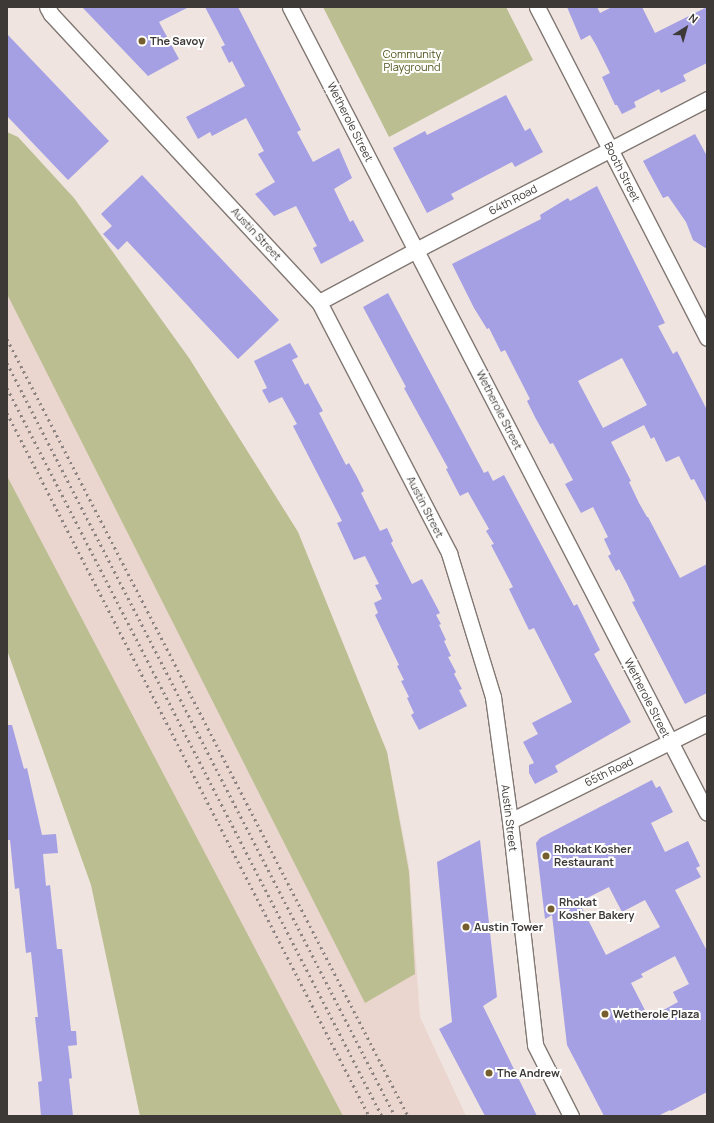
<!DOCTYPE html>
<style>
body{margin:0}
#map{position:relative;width:714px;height:1123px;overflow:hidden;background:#efe4df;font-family:Manrope,sans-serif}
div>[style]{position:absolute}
.built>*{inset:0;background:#ead6cf}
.green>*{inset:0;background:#bbbe90}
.building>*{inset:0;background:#a59fe4}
.roads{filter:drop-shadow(1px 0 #817773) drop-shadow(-1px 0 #817773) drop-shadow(0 1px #817773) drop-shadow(0 -1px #817773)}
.street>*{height:15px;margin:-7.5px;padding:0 7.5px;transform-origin:7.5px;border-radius:7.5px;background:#fff}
.rail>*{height:3px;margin-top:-1.5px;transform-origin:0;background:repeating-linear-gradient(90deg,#8c8481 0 2px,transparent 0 6px)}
.dots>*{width:11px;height:11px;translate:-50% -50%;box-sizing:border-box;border:2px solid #fff;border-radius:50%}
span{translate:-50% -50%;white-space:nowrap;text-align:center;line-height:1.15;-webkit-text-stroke:4px #fff;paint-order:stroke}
.poi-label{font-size:11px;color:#3d3937;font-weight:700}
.left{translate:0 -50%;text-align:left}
.park-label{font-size:11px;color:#51541b}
.street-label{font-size:11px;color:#3d3937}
.frame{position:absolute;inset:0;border:8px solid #3d3937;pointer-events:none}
.north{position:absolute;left:666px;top:8px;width:40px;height:40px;-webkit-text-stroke:3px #fff;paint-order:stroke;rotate:37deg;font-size:11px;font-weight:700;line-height:16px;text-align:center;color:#3d3937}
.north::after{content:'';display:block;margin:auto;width:14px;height:18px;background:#3d3937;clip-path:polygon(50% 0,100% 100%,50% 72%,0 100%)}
</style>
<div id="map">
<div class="built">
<i style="clip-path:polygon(7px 143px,189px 358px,298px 532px,387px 752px,409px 866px,420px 1017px,466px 1116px,147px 1116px,7px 511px)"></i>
</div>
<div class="green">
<i style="clip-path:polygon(323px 7px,506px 7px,533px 60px,389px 137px)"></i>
<i style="clip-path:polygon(7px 132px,18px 137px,74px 198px,189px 358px,298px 532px,387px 752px,409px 872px,415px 974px,365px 1003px,7px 294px)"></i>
<i style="clip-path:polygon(7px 476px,343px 1116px,140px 1116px,91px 885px,7px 650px)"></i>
</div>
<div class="building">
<i style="clip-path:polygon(82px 7px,189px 7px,159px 22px,179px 59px,148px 76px)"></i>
<i style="clip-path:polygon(205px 7px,238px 7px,301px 130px,297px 132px,313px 162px,339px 148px,352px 178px,334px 189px,350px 222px,353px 220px,364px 241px,321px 264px,313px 248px,317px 246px,296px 206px,274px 216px,255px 194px,275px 182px,258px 154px,264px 151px,246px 118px,212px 136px,210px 132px,198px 139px,186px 117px,245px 86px,232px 61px,229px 63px,221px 47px,225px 45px)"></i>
<i style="clip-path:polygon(567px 7px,597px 7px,600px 13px,612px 7px,642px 7px,655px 33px,707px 7px,707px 63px,683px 75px,686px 81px,661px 93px,659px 89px,634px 102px,636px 107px,622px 114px,617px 105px,615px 105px,602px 77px,610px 73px,596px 45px,590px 35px,581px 40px)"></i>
<i style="clip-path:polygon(7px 34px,109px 141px,68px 180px,7px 116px)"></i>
<i style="clip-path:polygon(506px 95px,525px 131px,530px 128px,543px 152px,515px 167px,512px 162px,451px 194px,454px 199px,427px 213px,393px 148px,425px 131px,427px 135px)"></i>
<i style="clip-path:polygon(695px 134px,707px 156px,707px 249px,693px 240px,686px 222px,668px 196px,663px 198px,643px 161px)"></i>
<i style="clip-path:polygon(142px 175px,279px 320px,238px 359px,127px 241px,118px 250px,103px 234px,112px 226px,101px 214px)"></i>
<i style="clip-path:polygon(evenodd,597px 186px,665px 323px,658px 326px,673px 354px,677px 351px,707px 410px,707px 504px,694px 479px,691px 480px,679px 456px,666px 462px,654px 437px,651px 439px,644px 425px,611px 442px,631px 481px,629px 482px,639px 503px,647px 517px,648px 517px,680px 578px,707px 564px,707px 693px,685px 704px,632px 602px,635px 601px,627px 584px,619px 569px,616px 571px,608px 556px,611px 554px,604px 539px,608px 537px,593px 507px,581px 513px,565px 484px,573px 480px,553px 443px,550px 444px,536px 419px,527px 401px,530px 399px,505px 350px,501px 352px,489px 328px,487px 329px,474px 308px,452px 264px,541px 219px,540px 215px,568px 198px,570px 201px,597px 186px,622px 358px,647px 405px,603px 428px,578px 381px,622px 358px)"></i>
<i style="clip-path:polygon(388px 293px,484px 473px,488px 471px,493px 481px,504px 475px,574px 606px,577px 604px,600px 650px,594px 654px,631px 722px,555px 766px,558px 772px,535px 784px,529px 773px,529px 765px,534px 763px,523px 742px,538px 734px,532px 723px,572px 702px,534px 628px,529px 630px,509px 589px,513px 587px,491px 545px,494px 544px,486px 531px,489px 529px,468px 492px,460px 496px,446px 469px,448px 468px,404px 388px,406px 387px,363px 307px)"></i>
<i style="clip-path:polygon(290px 343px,298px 357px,292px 360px,305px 385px,308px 383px,323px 411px,319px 413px,346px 465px,349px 463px,357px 477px,364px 491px,361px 493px,380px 531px,387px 528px,393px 541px,391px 543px,412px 584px,422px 579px,440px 613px,436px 615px,441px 624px,439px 625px,446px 640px,444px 641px,451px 656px,448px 657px,456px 672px,454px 674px,462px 689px,459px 690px,467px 706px,419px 730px,411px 715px,414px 713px,407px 698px,409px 697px,401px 681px,404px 680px,397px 666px,399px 665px,375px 615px,378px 613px,374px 603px,382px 599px,375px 585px,379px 584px,365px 556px,354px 560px,337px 523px,342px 521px,293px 426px,297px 424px,282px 397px,269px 403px,262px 390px,267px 388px,254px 361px)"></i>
<i style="clip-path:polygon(7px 725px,12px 725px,24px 769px,27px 768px,42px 835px,56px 834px,58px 853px,43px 854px,46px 886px,50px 885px,57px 949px,62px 949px,71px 1031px,76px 1031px,77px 1045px,68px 1046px,72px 1078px,69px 1079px,73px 1116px,41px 1116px,38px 1082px,42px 1081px,35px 1017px,38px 1017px,31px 952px,26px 953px,19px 888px,15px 889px,10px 840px,7px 840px)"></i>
<i style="clip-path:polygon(evenodd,652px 780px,656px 788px,660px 786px,673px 812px,651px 823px,665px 852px,688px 841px,700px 866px,696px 868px,701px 877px,675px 890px,707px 951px,707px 1092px,671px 1111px,670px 1110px,658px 1116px,604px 1116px,567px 1045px,552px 915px,545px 919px,536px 843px,540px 838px,652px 780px,609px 887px,622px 912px,645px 900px,660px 927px,606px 955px,579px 902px,609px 887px,652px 780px,675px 956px,689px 984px,673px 992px,678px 1002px,649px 1018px,631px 983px,643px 977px,641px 974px,675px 956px)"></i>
<i style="clip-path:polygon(480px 840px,497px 997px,483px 1006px,537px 1116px,485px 1116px,439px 1029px,452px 1022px,437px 862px)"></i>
</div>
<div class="roads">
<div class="street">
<i style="left:47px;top:7px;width:8px;rotate:60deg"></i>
<i style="left:51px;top:14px;width:393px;rotate:47.1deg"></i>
<i style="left:319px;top:302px;width:283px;rotate:62.6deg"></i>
<i style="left:449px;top:553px;width:151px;rotate:73deg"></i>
<i style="left:493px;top:697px;width:125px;rotate:82.2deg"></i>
<i style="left:510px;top:821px;width:225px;rotate:83.6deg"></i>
<i style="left:535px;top:1045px;width:80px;rotate:63.1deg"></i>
<i style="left:290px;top:7px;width:907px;rotate:62.64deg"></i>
<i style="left:537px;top:7px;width:372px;rotate:62.8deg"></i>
<i style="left:319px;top:302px;width:110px;rotate:-28.2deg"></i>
<i style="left:416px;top:250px;width:328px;rotate:-27.4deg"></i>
<i style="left:510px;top:821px;width:220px;rotate:-26.4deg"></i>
</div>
</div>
<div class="rail">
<i style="left:7px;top:339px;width:874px;rotate:62.7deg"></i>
<i style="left:7px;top:363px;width:847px;rotate:62.74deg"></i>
<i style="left:7px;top:388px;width:819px;rotate:62.75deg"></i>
<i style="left:7px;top:413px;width:791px;rotate:62.75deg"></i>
</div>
<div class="dots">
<i style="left:142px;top:41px;background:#765e2f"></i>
<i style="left:546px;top:856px;background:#765e2f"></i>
<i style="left:551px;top:909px;background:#765e2f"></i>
<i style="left:466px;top:927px;background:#765e2f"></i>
<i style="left:605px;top:1014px;background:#765e2f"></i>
<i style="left:489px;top:1073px;background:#765e2f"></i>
</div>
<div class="poi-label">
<span class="left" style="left:150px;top:41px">The Savoy</span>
<span class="left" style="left:554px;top:856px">Rhokat Kosher<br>Restaurant</span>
<span class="left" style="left:559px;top:909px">Rhokat<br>Kosher Bakery</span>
<span class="left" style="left:474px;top:927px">Austin Tower</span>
<span class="left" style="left:613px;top:1014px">Wetherole Plaza</span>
<span class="left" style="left:497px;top:1073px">The Andrew</span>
</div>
<div class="park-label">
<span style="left:412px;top:61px">Community<br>Playground</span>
</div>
<div class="street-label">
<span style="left:350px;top:122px;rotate:63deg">Wetherole Street</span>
<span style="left:622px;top:172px;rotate:63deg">Booth Street</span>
<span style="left:513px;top:200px;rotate:-27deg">64th Road</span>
<span style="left:256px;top:234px;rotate:47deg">Austin Street</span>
<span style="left:499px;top:410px;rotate:63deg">Wetherole Street</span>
<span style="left:425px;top:507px;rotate:63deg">Austin Street</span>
<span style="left:647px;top:698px;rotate:63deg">Wetherole Street</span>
<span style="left:609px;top:772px;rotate:-26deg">65th Road</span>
<span style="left:509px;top:818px;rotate:83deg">Austin Street</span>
</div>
<div class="frame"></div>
<div class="north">N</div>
</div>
